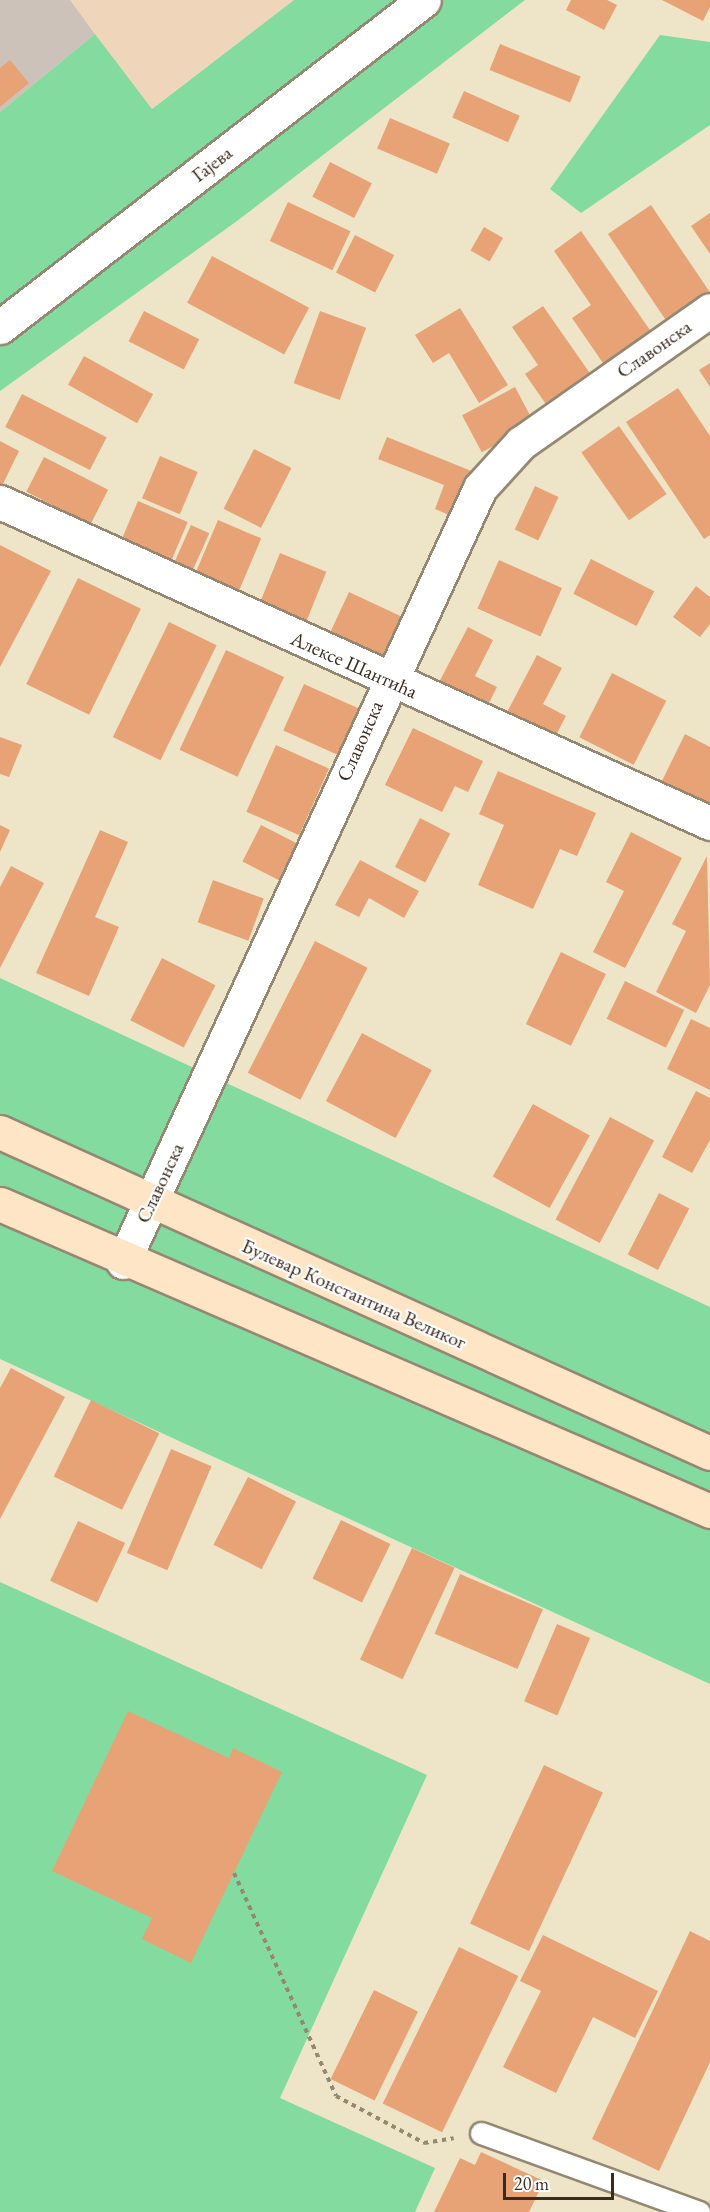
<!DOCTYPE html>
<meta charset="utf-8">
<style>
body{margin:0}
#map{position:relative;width:710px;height:2212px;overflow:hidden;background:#eee5c8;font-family:"EB Garamond",serif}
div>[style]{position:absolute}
.built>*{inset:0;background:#efd6bb}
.industrial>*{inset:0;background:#cdc2b9}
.green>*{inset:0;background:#83db9f}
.building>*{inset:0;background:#e7a376;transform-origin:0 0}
.path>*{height:4px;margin-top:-2px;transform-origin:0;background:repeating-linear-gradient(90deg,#948873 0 4.5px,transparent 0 9px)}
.roads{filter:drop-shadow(2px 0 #948873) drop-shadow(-2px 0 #948873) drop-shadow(0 2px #948873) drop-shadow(0 -2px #948873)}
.lane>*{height:21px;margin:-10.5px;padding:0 10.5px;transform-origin:10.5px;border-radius:10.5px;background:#fff}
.street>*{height:33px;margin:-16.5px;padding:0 16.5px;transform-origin:16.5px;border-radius:16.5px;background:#fff}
.secondary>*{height:33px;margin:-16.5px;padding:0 16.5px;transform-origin:16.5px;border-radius:16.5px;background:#fde5c5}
span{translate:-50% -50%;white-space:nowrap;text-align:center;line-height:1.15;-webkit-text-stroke:4.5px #fff;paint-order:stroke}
.street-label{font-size:20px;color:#3b2a1e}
.scale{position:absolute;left:503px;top:2173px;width:111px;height:27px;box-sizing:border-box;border:3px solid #3b2a1e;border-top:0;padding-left:8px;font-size:18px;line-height:21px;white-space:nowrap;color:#3b2a1e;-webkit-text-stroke:4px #fff;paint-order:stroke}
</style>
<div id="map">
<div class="built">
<i style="clip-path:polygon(70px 0,294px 0,151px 109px)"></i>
</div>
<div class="industrial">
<i style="clip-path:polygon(0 0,70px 0,95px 34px,0 112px)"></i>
</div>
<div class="green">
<i style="clip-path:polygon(294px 0,525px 0,237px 221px,0 391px,0 112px,95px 34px,152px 109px)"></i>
<i style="clip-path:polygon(660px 35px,710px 42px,710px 125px,581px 213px,550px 189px)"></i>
<i style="clip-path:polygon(0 978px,710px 1307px,710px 1684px,0 1359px)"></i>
<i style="clip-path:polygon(0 1582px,427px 1775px,280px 2098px,435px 2168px,415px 2212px,0 2212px)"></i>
</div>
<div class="building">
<i style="clip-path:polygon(571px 0,607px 0,617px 5px,604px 30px,566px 10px)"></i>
<i style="clip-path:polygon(662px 0,710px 0,710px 7px,703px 21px)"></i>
<i style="left:500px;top:44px;width:87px;height:28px;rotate:22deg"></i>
<i style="clip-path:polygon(10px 60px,29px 83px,0 107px,0 68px)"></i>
<i style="left:464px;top:91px;width:61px;height:29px;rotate:24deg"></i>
<i style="left:390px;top:118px;width:65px;height:33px;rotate:23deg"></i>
<i style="left:330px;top:162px;width:47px;height:39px;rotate:27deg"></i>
<i style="left:288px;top:202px;width:69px;height:43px;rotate:25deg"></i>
<i style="left:651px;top:205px;width:105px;height:52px;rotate:56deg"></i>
<i style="clip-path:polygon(710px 213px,710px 254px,691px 226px)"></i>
<i style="left:484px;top:227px;width:22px;height:27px;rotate:30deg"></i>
<i style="clip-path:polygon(581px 231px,652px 333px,605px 366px,572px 318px,591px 305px,554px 251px)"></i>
<i style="left:355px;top:235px;width:44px;height:42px;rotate:27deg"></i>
<i style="left:212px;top:256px;width:110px;height:53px;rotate:28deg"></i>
<i style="clip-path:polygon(543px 306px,594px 379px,550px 410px,525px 374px,538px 365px,512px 327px)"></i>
<i style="clip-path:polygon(460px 308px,508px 385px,479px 403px,449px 353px,433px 363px,415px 335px)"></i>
<i style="left:144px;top:311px;width:62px;height:34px;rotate:27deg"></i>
<i style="left:320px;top:311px;width:49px;height:77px;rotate:20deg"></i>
<i style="left:84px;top:356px;width:79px;height:33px;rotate:29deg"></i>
<i style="clip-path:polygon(710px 363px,710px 387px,699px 370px)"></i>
<i style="left:515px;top:387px;width:42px;height:60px;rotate:62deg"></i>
<i style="clip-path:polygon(678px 388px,710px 436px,710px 535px,704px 539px,626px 422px)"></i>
<i style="left:22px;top:394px;width:95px;height:37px;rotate:27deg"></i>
<i style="left:619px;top:426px;width:83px;height:46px;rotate:55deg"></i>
<i style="clip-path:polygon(387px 437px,474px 472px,456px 518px,435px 509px,444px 485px,378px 459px)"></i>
<i style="clip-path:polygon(0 441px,19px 451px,2px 486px,0 485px)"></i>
<i style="left:254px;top:449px;width:42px;height:67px;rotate:27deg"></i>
<i style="left:160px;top:456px;width:41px;height:46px;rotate:23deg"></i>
<i style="left:44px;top:457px;width:72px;height:39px;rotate:27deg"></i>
<i style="left:535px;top:486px;width:26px;height:48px;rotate:25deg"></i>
<i style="left:138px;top:501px;width:54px;height:49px;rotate:23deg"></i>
<i style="left:218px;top:520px;width:47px;height:60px;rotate:23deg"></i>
<i style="left:191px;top:525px;width:20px;height:44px;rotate:24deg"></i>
<i style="clip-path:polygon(0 545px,51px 571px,0 667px)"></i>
<i style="left:280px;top:553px;width:50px;height:56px;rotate:22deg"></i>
<i style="left:591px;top:559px;width:71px;height:39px;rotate:27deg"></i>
<i style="left:499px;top:560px;width:69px;height:53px;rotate:24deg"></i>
<i style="left:78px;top:578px;width:70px;height:118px;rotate:26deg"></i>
<i style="clip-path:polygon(696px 586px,710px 597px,710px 624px,700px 637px,673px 617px)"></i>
<i style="left:349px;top:592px;width:65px;height:49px;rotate:25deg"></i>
<i style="left:169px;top:622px;width:53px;height:128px;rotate:26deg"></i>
<i style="clip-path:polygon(468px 627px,493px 640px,475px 676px,497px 687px,485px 711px,437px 686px)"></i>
<i style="left:226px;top:650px;width:64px;height:110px;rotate:25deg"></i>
<i style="clip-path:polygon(537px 655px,562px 668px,543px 704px,566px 716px,554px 739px,506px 714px)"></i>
<i style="left:612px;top:673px;width:61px;height:72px;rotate:27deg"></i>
<i style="left:304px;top:684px;width:60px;height:51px;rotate:24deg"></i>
<i style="clip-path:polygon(413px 728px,483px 761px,468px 792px,455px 786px,442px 812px,385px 785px)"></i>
<i style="clip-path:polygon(685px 734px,710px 747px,710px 812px,659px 787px)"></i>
<i style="clip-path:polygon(0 737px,22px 745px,9px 777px,0 774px)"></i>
<i style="left:276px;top:745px;width:58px;height:73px;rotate:24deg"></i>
<i style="clip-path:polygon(498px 771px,596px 813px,577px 856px,560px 849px,533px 909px,478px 885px,504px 825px,479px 814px)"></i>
<i style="left:420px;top:818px;width:34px;height:55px;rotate:27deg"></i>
<i style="clip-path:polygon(0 825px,10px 830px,0 852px)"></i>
<i style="left:261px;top:825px;width:45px;height:41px;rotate:27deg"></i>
<i style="clip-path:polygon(100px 830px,128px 842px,95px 917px,119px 927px,89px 996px,36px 973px)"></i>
<i style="clip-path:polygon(631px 832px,682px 858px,625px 968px,593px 952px,624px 891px,606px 882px)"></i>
<i style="clip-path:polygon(707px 856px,710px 985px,696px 1013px,656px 992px,686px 931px,672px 924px)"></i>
<i style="clip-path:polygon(360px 860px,419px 891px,404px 918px,369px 898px,359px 917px,335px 905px)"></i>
<i style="clip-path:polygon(11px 866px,44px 883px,0 968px,0 887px)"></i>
<i style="left:213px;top:880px;width:54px;height:45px;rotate:20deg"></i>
<i style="left:315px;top:941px;width:59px;height:148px;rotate:27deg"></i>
<i style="left:561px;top:952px;width:50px;height:80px;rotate:26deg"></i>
<i style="left:162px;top:958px;width:60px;height:70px;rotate:27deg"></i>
<i style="left:625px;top:981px;width:66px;height:42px;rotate:26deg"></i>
<i style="clip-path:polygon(691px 1019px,710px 1028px,710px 1090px,667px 1069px)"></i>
<i style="left:362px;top:1033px;width:79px;height:77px;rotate:28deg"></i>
<i style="clip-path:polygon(696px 1091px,710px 1098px,710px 1140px,692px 1173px,662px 1157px)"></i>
<i style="left:533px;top:1104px;width:65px;height:83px;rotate:29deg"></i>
<i style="left:610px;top:1117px;width:50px;height:116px;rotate:28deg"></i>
<i style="left:659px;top:1193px;width:34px;height:69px;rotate:27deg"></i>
<i style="clip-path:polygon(11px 1368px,65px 1397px,0 1519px,0 1388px)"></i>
<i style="left:91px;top:1400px;width:76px;height:85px;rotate:26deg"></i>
<i style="left:171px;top:1449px;width:44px;height:113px;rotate:23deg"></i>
<i style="left:248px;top:1477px;width:54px;height:76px;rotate:27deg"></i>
<i style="left:341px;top:1520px;width:55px;height:65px;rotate:26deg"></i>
<i style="left:78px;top:1521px;width:52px;height:66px;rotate:25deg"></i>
<i style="left:412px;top:1548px;width:47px;height:123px;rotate:25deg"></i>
<i style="left:460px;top:1574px;width:90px;height:65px;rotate:23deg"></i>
<i style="left:557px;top:1624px;width:36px;height:84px;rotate:23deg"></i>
<i style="clip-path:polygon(128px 1711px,229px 1758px,233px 1748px,282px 1772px,191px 1963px,142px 1939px,152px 1918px,52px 1871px)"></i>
<i style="left:544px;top:1765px;width:65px;height:175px;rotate:25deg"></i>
<i style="clip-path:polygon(690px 1931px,710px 1941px,710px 2062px,659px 2171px,592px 2139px)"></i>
<i style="clip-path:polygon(543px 1935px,658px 1991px,635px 2038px,593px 2017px,556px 2093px,503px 2067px,541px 1991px,520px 1981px)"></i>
<i style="left:459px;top:1947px;width:66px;height:174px;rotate:26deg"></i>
<i style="left:374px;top:1990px;width:49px;height:99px;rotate:26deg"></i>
<i style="clip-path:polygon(481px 2152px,544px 2181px,529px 2212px,434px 2212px,460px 2158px,475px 2165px)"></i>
</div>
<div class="path">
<i style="left:234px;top:1873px;width:245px;rotate:65.4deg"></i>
<i style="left:336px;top:2096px;width:100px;rotate:28.1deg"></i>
<i style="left:424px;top:2143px;width:30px;rotate:-9deg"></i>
</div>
<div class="roads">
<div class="lane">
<i style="left:481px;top:2133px;width:232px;rotate:19.9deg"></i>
</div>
<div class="street">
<i style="left:0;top:327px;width:535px;rotate:-37.64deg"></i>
<i style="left:0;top:502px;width:779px;rotate:24.33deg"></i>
<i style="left:123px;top:1262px;width:852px;rotate:-65.24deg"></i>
<i style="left:480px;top:488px;width:61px;rotate:-47.7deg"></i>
<i style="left:521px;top:443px;width:231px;rotate:-35.1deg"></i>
</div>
<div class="secondary">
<i style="left:0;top:1132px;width:779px;rotate:24.33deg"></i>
<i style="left:0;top:1204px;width:774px;rotate:23.38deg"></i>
</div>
</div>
<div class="street-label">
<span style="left:212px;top:164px;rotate:-38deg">Гајева</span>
<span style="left:654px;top:349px;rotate:-35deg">Славонска</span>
<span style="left:354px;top:665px;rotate:24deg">Алексе Шантића</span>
<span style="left:360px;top:741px;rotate:-66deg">Славонска</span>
<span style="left:160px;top:1183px;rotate:-65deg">Славонска</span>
<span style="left:354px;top:1294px;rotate:24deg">Булевар Константина Великог</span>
</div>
<div class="scale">20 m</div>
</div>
